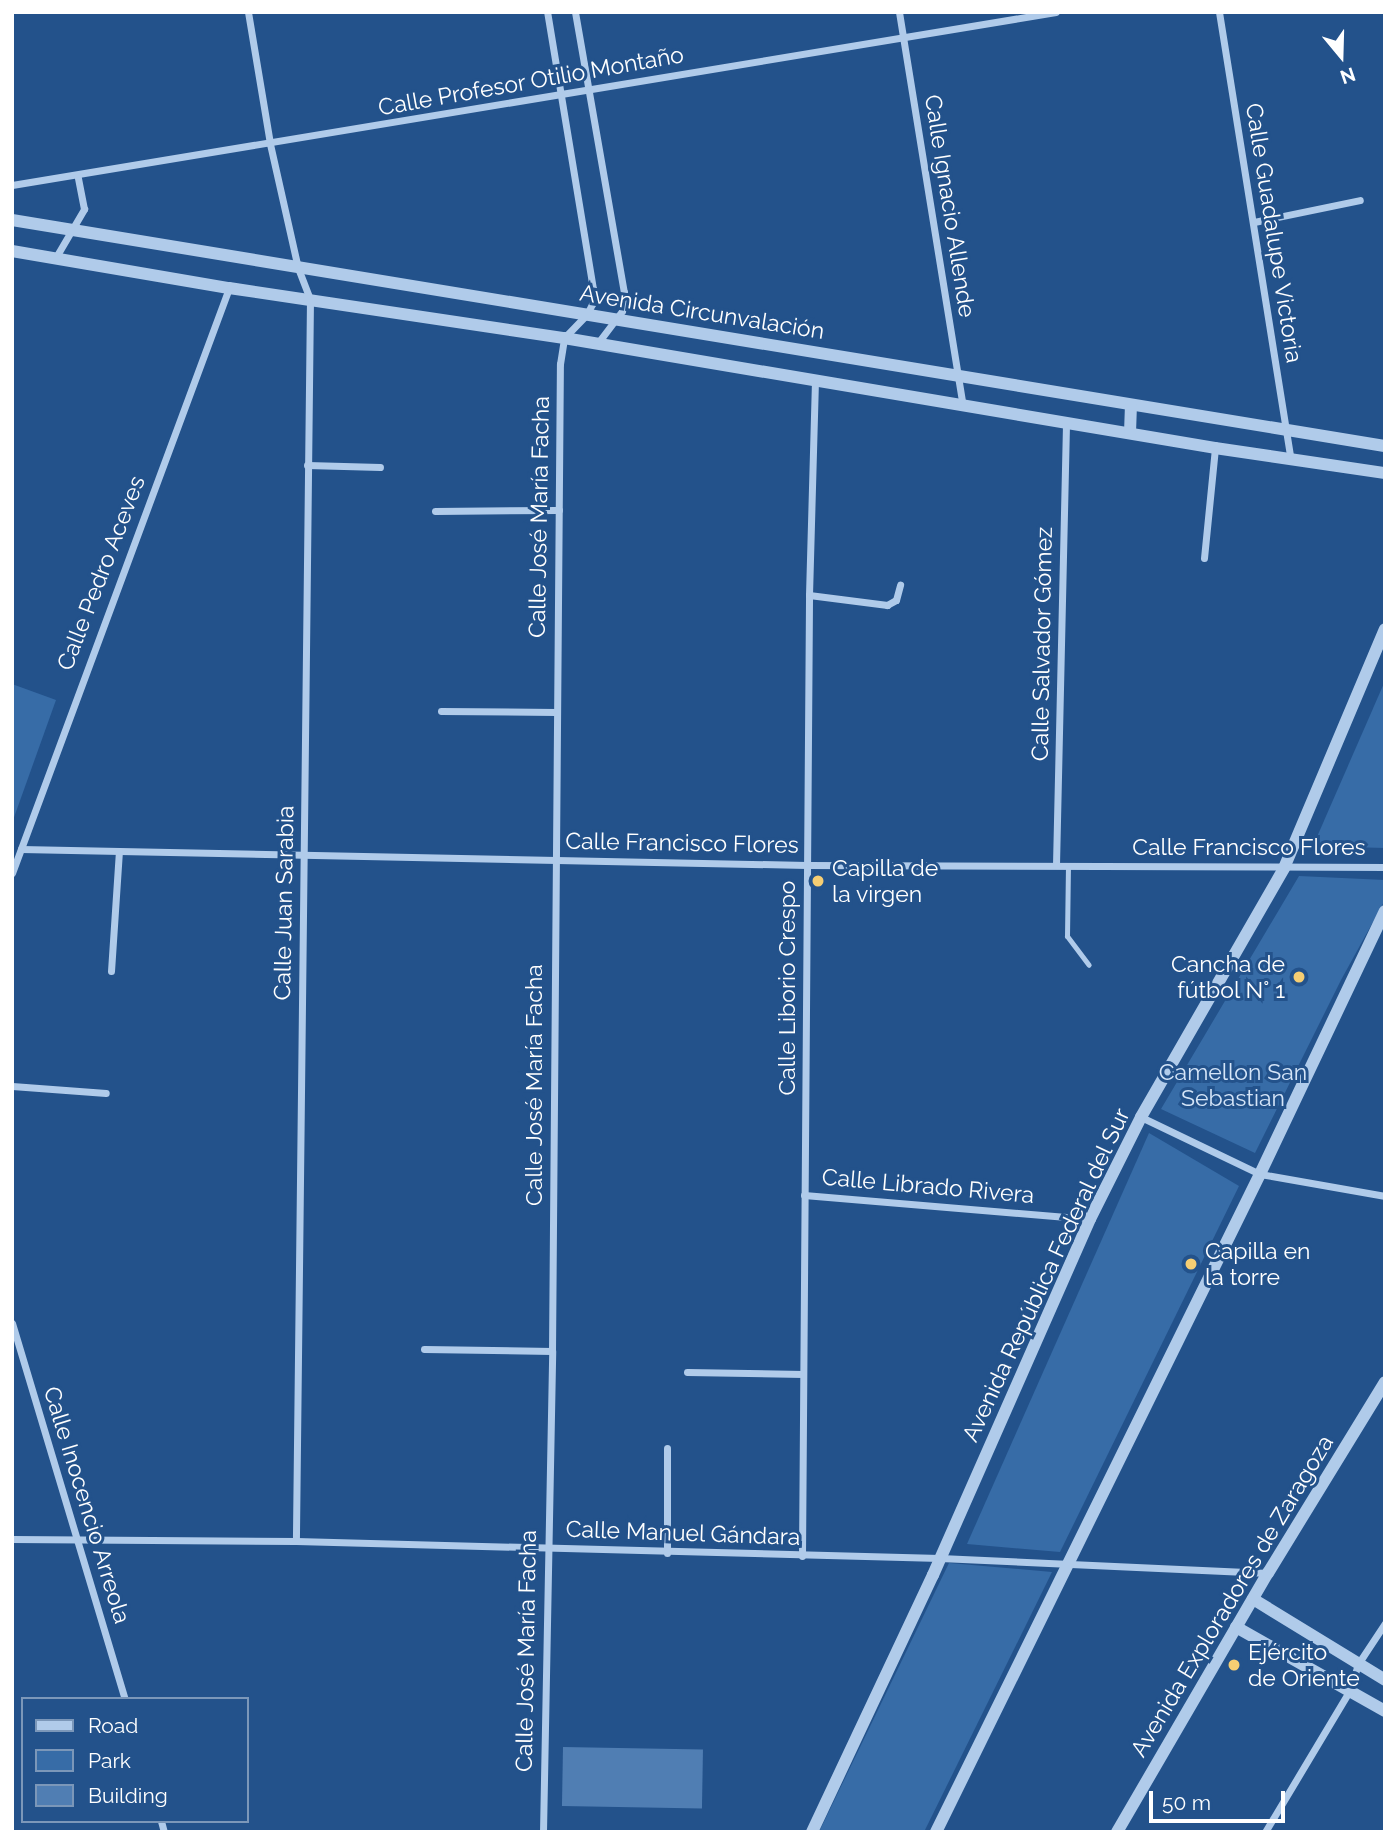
<!DOCTYPE html>
<meta charset="utf-8">
<style>
body{margin:0}
#map{position:relative;width:1397px;height:1844px;overflow:hidden;background:#23528b;font-family:Raleway,sans-serif}
div>[style]{position:absolute}
.green>*{inset:0;background:#376ca7}
.building>*{inset:0;background:#507eb3;transform-origin:0 0}
.service>*{height:5px;margin:-2.5px;padding:0 2.5px;transform-origin:2.5px;border-radius:2.5px;background:#b0cbea}
.minor>*{height:7px;margin:-3.5px;padding:0 3.5px;transform-origin:3.5px;border-radius:3.5px;background:#b0cbea}
.tertiary>*{height:12px;margin:-6px;padding:0 6px;transform-origin:6px;border-radius:6px;background:#b0cbea}
.dots>*{width:19px;height:19px;translate:-50% -50%;box-sizing:border-box;border:4px solid #23528b;border-radius:50%}
span{translate:-50% -50%;white-space:nowrap;text-align:center;line-height:1.15;-webkit-text-stroke:6px #23528b;paint-order:stroke}
.street-label{font-size:23px;color:#fff}
.poi-label{font-size:23px;color:#fff}
.left{translate:0 -50%;text-align:left}
.right{translate:-100% -50%;text-align:right}
.park-label{font-size:23px;color:#d5e5f8}
.frame{position:absolute;inset:0;border:14px solid #fff;pointer-events:none}
.legend{position:absolute;left:21px;top:1697px;width:228px;height:126px;box-sizing:border-box;background:#23528b;border:2px solid #7b97b9;margin:0;padding:9px 12px;list-style:none;font-size:21px;color:#fff}
.legend li{display:flex;align-items:center;gap:14px;height:35px}
.legend b{width:35px;border:2px solid #7b97b9}
.north{position:absolute;left:1306px;top:21px;width:70px;height:70px;-webkit-text-stroke:5px #23528b;paint-order:stroke;rotate:161deg;font-size:19px;font-weight:700;line-height:28px;text-align:center;color:#fff}
.north::after{content:'';display:block;margin:auto;width:24px;height:32px;background:#fff;clip-path:polygon(50% 0,100% 100%,50% 72%,0 100%)}
.scale{position:absolute;left:1149px;top:1791px;width:136px;height:32px;box-sizing:border-box;border:4px solid #fff;border-top:0;padding-left:9px;font-size:21px;line-height:24px;white-space:nowrap;color:#fff;-webkit-text-stroke:5px #23528b;paint-order:stroke}
</style>
<div id="map">
<div class="green">
<i style="clip-path:polygon(1385px 681px,1385px 848px,1313px 846px)"></i>
<i style="clip-path:polygon(12px 684px,56px 700px,12px 823px)"></i>
<i style="clip-path:polygon(1299px 876px,1385px 880px,1385px 900px,1341px 980px,1255px 1153px,1161px 1109px)"></i>
<i style="clip-path:polygon(1149px 1133px,1239px 1186px,1060px 1552px,967px 1544px)"></i>
<i style="clip-path:polygon(949px 1563px,1052px 1572px,924px 1832px,819px 1832px)"></i>
</div>
<div class="building">
<i style="left:563px;top:1747px;width:140px;height:59px;rotate:1deg"></i>
</div>
<div class="service">
<i style="left:1068px;top:865px;width:71px;rotate:90.8deg"></i>
<i style="left:1067px;top:936px;width:36px;rotate:53deg"></i>
</div>
<div class="minor">
<i style="left:248px;top:12px;width:134px;rotate:80.5deg"></i>
<i style="left:270px;top:144px;width:127px;rotate:77.3deg"></i>
<i style="left:298px;top:268px;width:33px;rotate:69deg"></i>
<i style="left:310px;top:299px;width:1242px;rotate:90.65deg"></i>
<i style="left:575px;top:12px;width:284px;rotate:80.1deg"></i>
<i style="left:624px;top:292px;width:19px;rotate:96deg"></i>
<i style="left:622px;top:311px;width:40px;rotate:127deg"></i>
<i style="left:899px;top:12px;width:398px;rotate:80.8deg"></i>
<i style="left:1219px;top:12px;width:454px;rotate:80.9deg"></i>
<i style="left:12px;top:185px;width:1058px;rotate:-9.41deg"></i>
<i style="left:1254px;top:222px;width:108px;rotate:-11.7deg"></i>
<i style="left:56px;top:257px;width:56px;rotate:-59.7deg"></i>
<i style="left:84px;top:209px;width:33px;rotate:-101deg"></i>
<i style="left:307px;top:465px;width:73px;rotate:1.6deg"></i>
<i style="left:435px;top:511px;width:124px;rotate:-0.5deg"></i>
<i style="left:1204px;top:558px;width:111px;rotate:-84.3deg"></i>
<i style="left:809px;top:595px;width:79px;rotate:7.3deg"></i>
<i style="left:887px;top:605px;width:10px;rotate:-29deg"></i>
<i style="left:896px;top:600px;width:16px;rotate:-75deg"></i>
<i style="left:441px;top:711px;width:115px;rotate:0.5deg"></i>
<i style="left:21px;top:849px;width:786px;rotate:1.17deg"></i>
<i style="left:807px;top:865px;width:578px;rotate:0.2deg"></i>
<i style="left:1056px;top:865px;width:441px;rotate:-88.7deg"></i>
<i style="left:12px;top:873px;width:624px;rotate:-69.65deg"></i>
<i style="left:111px;top:971px;width:120px;rotate:-86.2deg"></i>
<i style="left:12px;top:1086px;width:94px;rotate:4.3deg"></i>
<i style="left:1141px;top:1117px;width:132px;rotate:25.6deg"></i>
<i style="left:1260px;top:1174px;width:127px;rotate:10deg"></i>
<i style="left:804px;top:1195px;width:287px;rotate:4.8deg"></i>
<i style="left:12px;top:1323px;width:393px;rotate:73.3deg"></i>
<i style="left:424px;top:1349px;width:128px;rotate:0.9deg"></i>
<i style="left:687px;top:1372px;width:116px;rotate:1deg"></i>
<i style="left:12px;top:1539px;width:284px;rotate:0.4deg"></i>
<i style="left:296px;top:1541px;width:644px;rotate:1.51deg"></i>
<i style="left:940px;top:1558px;width:328px;rotate:2.6deg"></i>
<i style="left:667px;top:1553px;width:105px;rotate:-90deg"></i>
<i style="left:802px;top:1556px;width:961px;rotate:-89.58deg"></i>
<i style="left:809px;top:595px;width:215px;rotate:-88.4deg"></i>
<i style="left:161px;top:1821px;width:11px;rotate:75deg"></i>
<i style="left:543px;top:1832px;width:481px;rotate:-88.9deg"></i>
<i style="left:552px;top:1351px;width:987px;rotate:-89.54deg"></i>
<i style="left:560px;top:364px;width:26px;rotate:-81deg"></i>
<i style="left:564px;top:338px;width:33px;rotate:-46deg"></i>
<i style="left:587px;top:314px;width:11px;rotate:-63deg"></i>
<i style="left:592px;top:304px;width:15px;rotate:-86deg"></i>
<i style="left:593px;top:289px;width:281px;rotate:-99.4deg"></i>
<i style="left:1265px;top:1832px;width:165px;rotate:-59.1deg"></i>
<i style="left:1350px;top:1690px;width:27px;rotate:-73deg"></i>
<i style="left:1358px;top:1664px;width:49px;rotate:-56.6deg"></i>
</div>
<div class="tertiary">
<i style="left:12px;top:220px;width:1391px;rotate:9.35deg"></i>
<i style="left:12px;top:251px;width:220px;rotate:9.7deg"></i>
<i style="left:229px;top:288px;width:339px;rotate:8.5deg"></i>
<i style="left:564px;top:338px;width:660px;rotate:9.59deg"></i>
<i style="left:1215px;top:448px;width:172px;rotate:8.4deg"></i>
<i style="left:1130px;top:433px;width:28px;rotate:-88deg"></i>
<i style="left:1253px;top:1599px;width:155px;rotate:31.5deg"></i>
<i style="left:1236px;top:1627px;width:171px;rotate:29.4deg"></i>
<i style="left:812px;top:1832px;width:284px;rotate:-64.8deg"></i>
<i style="left:933px;top:1575px;width:389px;rotate:-66.2deg"></i>
<i style="left:1090px;top:1219px;width:114px;rotate:-63.4deg"></i>
<i style="left:1141px;top:1117px;width:287px;rotate:-60.1deg"></i>
<i style="left:1284px;top:868px;width:259px;rotate:-67.1deg"></i>
<i style="left:936px;top:1832px;width:733px;rotate:-63.78deg"></i>
<i style="left:1260px;top:1174px;width:291px;rotate:-64.6deg"></i>
<i style="left:1117px;top:1832px;width:300px;rotate:-59.8deg"></i>
<i style="left:1268px;top:1573px;width:224px;rotate:-58.5deg"></i>
</div>
<div class="dots">
<i style="left:818px;top:881px;background:#f6ce73"></i>
<i style="left:1299px;top:977px;background:#f6ce73"></i>
<i style="left:1191px;top:1264px;background:#f6ce73"></i>
<i style="left:1234px;top:1665px;background:#f6ce73"></i>
</div>
<div class="street-label">
<span style="left:531px;top:81px;rotate:-10deg">Calle Profesor Otilio Montaño</span>
<span style="left:950px;top:206px;rotate:81deg">Calle Ignacio Allende</span>
<span style="left:1274px;top:233px;rotate:81deg">Calle Guadalupe Victoria</span>
<span style="left:702px;top:312px;rotate:9deg">Avenida Circunvalación</span>
<span style="left:539px;top:517px;rotate:-89deg">Calle José María Facha</span>
<span style="left:101px;top:573px;rotate:-69deg">Calle Pedro Aceves</span>
<span style="left:1042px;top:644px;rotate:-89deg">Calle Salvador Gómez</span>
<span style="left:682px;top:843px;rotate:1deg">Calle Francisco Flores</span>
<span style="left:1249px;top:847px">Calle Francisco Flores</span>
<span style="left:284px;top:903px;rotate:-89deg">Calle Juan Sarabia</span>
<span style="left:787px;top:988px;rotate:-90deg">Calle Liborio Crespo</span>
<span style="left:534px;top:1085px;rotate:-90deg">Calle José María Facha</span>
<span style="left:928px;top:1186px;rotate:5deg">Calle Librado Rivera</span>
<span style="left:1046px;top:1275px;rotate:-65deg">Avenida República Federal del Sur</span>
<span style="left:87px;top:1505px;rotate:73deg">Calle Inocencio Arreola</span>
<span style="left:683px;top:1533px;rotate:2deg">Calle Manuel Gándara</span>
<span style="left:1232px;top:1596px;rotate:-59deg">Avenida Exploradores de Zaragoza</span>
<span style="left:526px;top:1651px;rotate:-89deg">Calle José María Facha</span>
</div>
<div class="poi-label">
<span class="left" style="left:832px;top:881px">Capilla de<br>la virgen</span>
<span class="right" style="left:1285px;top:977px">Cancha de<br>fútbol N° 1</span>
<span class="left" style="left:1205px;top:1264px">Capilla en<br>la torre</span>
<span class="left" style="left:1248px;top:1665px">Ejército<br>de Oriente</span>
</div>
<div class="park-label">
<span style="left:1233px;top:1085px">Camellon San<br>Sebastian</span>
</div>
<div class="frame"></div>
<ul class="legend">
<li><b style="height:9px;background:#b0cbea"></b>Road</li>
<li><b style="height:19px;background:#376ca7"></b>Park</li>
<li><b style="height:19px;background:#507eb3"></b>Building</li>
</ul>
<div class="north">N</div>
<div class="scale">50 m</div>
</div>
